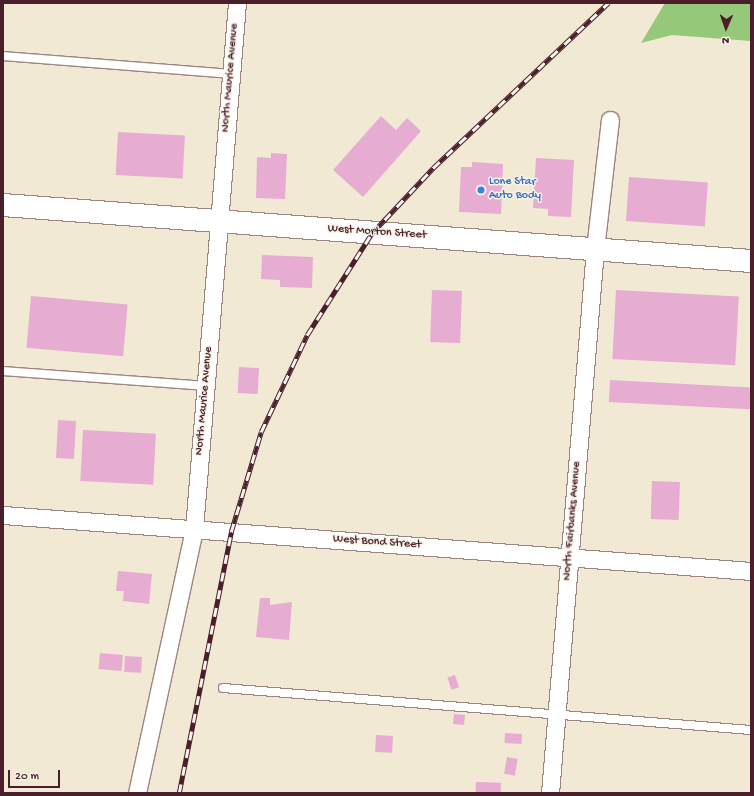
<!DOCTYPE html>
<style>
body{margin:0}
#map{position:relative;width:754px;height:796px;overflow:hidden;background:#f1e9d3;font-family:"Gochi Hand",sans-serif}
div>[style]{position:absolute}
.green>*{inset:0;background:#95c878}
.building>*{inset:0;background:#e7acd2;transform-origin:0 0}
.roads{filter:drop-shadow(1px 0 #9e847f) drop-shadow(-1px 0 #9e847f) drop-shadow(0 1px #9e847f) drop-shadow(0 -1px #9e847f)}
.lane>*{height:8px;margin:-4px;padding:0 4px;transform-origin:4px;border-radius:4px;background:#fff}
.street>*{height:17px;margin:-8.5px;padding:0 8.5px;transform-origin:8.5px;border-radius:8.5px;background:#fff}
.secondary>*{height:22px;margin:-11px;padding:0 11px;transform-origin:11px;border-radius:11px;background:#fff}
.rail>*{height:4.5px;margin-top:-2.25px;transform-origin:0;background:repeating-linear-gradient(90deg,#f7f3e8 0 9px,#4a1f2b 0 18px);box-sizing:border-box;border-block:1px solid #4a1f2b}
.dots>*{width:11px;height:11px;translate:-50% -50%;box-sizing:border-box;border:2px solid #f7f3e8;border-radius:50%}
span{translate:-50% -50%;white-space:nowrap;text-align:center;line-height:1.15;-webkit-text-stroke:3px #f7f3e8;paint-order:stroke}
.street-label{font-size:12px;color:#4a1f2b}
.shop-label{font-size:12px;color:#366cbe}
.left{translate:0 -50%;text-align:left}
.frame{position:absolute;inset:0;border:4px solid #4a1f2b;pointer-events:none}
.north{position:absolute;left:706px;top:8px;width:40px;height:40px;-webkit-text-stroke:3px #f7f3e8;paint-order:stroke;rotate:182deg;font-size:11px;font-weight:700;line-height:16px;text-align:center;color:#4a1f2b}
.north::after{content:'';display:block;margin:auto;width:14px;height:18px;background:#4a1f2b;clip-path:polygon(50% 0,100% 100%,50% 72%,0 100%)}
.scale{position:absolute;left:8px;top:770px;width:52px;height:18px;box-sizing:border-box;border:2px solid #4a1f2b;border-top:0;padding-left:5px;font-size:12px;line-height:14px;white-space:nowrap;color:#4a1f2b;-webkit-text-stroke:3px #f7f3e8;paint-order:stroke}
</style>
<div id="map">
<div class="green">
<i style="clip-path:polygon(665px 3px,751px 3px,751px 41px,672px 35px,641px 43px)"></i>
</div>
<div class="building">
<i style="clip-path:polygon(381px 116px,396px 130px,407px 118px,421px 131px,363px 197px,333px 170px)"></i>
<i style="left:118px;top:132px;width:67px;height:43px;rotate:3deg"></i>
<i style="clip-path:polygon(271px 153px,287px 154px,285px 199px,256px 198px,257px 157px,271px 158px)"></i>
<i style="clip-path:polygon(536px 158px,574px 160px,571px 217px,548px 216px,548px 209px,533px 208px)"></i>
<i style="clip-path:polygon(472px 162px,503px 164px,501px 214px,459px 212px,461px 167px,472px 167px)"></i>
<i style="left:629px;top:177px;width:79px;height:44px;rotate:4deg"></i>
<i style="clip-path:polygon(262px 255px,313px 257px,312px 288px,280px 287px,280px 280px,261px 279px)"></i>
<i style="left:432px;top:290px;width:30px;height:52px;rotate:2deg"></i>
<i style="left:616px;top:290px;width:123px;height:69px;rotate:3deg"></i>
<i style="left:31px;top:296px;width:97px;height:52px;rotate:5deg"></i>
<i style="left:239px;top:367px;width:20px;height:26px;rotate:3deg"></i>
<i style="left:610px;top:380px;width:141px;height:22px;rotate:3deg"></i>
<i style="left:58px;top:420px;width:18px;height:38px;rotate:3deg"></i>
<i style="left:83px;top:430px;width:73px;height:51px;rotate:3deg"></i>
<i style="left:652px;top:481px;width:28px;height:38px;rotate:2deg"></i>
<i style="clip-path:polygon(118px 571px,152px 574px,149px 604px,123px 601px,124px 591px,116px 591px)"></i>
<i style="clip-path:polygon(260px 598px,270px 598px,270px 605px,292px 602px,289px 640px,256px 637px)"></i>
<i style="left:100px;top:653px;width:23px;height:16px;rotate:5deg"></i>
<i style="left:125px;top:656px;width:17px;height:16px;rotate:3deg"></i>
<i style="left:455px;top:675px;width:13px;height:8px;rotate:72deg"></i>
<i style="left:454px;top:714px;width:11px;height:10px;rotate:5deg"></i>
<i style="left:505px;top:733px;width:17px;height:10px;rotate:3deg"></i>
<i style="left:376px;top:735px;width:17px;height:17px;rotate:3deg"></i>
<i style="left:507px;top:757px;width:11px;height:17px;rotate:10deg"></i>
<i style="left:476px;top:782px;width:25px;height:11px;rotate:2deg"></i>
</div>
<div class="roads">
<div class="lane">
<i style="left:3px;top:56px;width:229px;rotate:4.5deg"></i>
<i style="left:3px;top:371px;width:204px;rotate:4.2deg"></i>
<i style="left:223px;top:688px;width:530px;rotate:4.55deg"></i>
</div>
<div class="street">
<i style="left:3px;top:515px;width:750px;rotate:4.28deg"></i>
<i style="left:137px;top:793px;width:270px;rotate:-77.8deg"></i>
<i style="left:194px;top:529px;width:528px;rotate:-85.33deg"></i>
<i style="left:550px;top:793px;width:546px;rotate:-85.27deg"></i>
<i style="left:595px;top:249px;width:130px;rotate:-83.4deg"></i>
</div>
<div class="secondary">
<i style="left:3px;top:205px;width:750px;rotate:4.28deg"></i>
</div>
</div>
<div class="rail">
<i style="left:179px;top:793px;width:266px;rotate:-78.7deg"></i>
<i style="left:231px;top:532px;width:104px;rotate:-73.3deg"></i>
<i style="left:261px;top:432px;width:107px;rotate:-64.6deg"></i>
<i style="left:307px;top:335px;width:121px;rotate:-57.5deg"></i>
<i style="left:372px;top:233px;width:89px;rotate:-46.8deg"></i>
<i style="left:433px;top:168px;width:241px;rotate:-43.3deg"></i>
</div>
<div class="dots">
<i style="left:481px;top:190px;background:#3f7fe0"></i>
</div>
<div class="street-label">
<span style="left:231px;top:78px;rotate:-85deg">North Maurice Avenue</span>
<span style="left:377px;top:233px;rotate:4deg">West Morton Street</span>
<span style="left:205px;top:401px;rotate:-85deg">North Maurice Avenue</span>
<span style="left:573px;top:521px;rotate:-85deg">North Fairbanks Avenue</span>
<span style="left:377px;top:543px;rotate:4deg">West Bond Street</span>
</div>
<div class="shop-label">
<span class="left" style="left:489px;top:190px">Lone Star<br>Auto Body</span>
</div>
<div class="frame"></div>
<div class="north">N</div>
<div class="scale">20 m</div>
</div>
